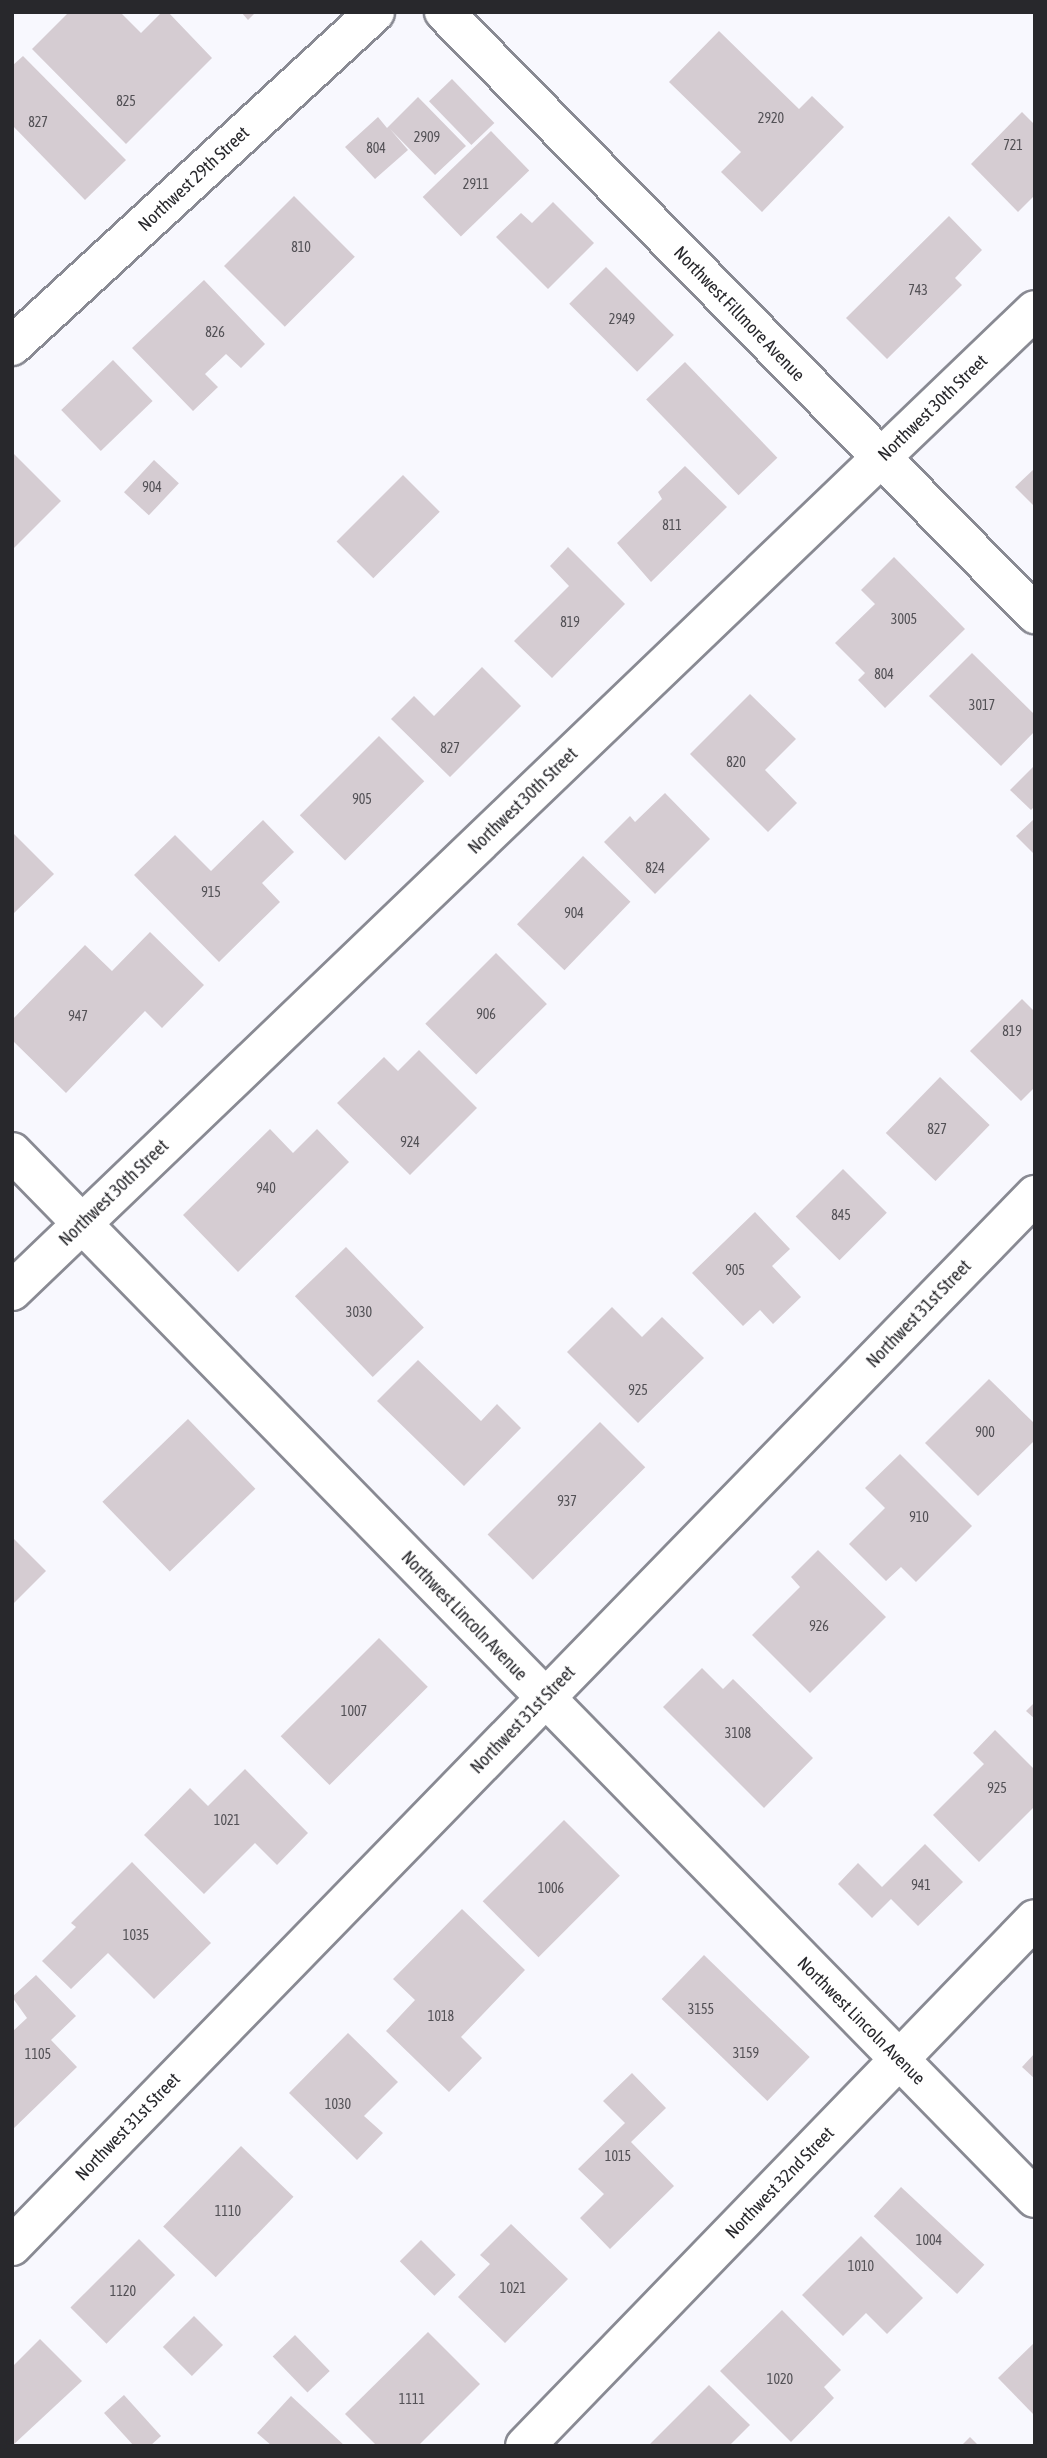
<!DOCTYPE html>
<style>
body{margin:0}
#map{position:relative;width:1047px;height:2458px;overflow:hidden;background:#f8f8fe;font-family:"Asap Condensed",sans-serif}
div>[style]{position:absolute}
.building>*{inset:0;background:#d5ccd2;transform-origin:0 0}
.roads{filter:drop-shadow(2px 0 #898a93) drop-shadow(-2px 0 #898a93) drop-shadow(0 2px #898a93) drop-shadow(0 -2px #898a93)}
.minor>*{height:38px;margin:-19px;padding:0 19px;transform-origin:19px;border-radius:19px;background:#fff}
.tertiary>*{height:38px;margin:-19px;padding:0 19px;transform-origin:19px;border-radius:19px;background:#fff}
span{translate:-50% -50%;white-space:nowrap;text-align:center;line-height:1.15;-webkit-text-stroke:5px #fff;paint-order:stroke}
.number-label{font-size:14px;color:#535156}
.number-label span{-webkit-text-stroke-width:0}
.street-label{font-size:18px;color:#28282c}
.frame{position:absolute;inset:0;border:14px solid #28282c;pointer-events:none}
</style>
<div id="map">
<div class="building">
<i style="clip-path:polygon(69px 12px,120px 12px,141px 33px,162px 12px,168px 12px,212px 58px,126px 144px,32px 49px)"></i>
<i style="clip-path:polygon(241px 12px,256px 12px,248px 20px)"></i>
<i style="clip-path:polygon(719px 31px,799px 109px,812px 96px,844px 127px,762px 212px,721px 172px,741px 152px,669px 82px)"></i>
<i style="clip-path:polygon(23px 56px,126px 160px,85px 200px,12px 125px,12px 66px)"></i>
<i style="left:452px;top:79px;width:61px;height:32px;rotate:46deg"></i>
<i style="clip-path:polygon(418px 97px,466px 146px,435px 175px,390px 129px,408px 150px,375px 179px,345px 147px,378px 117px,387px 128px)"></i>
<i style="clip-path:polygon(1022px 112px,1035px 125px,1035px 195px,1018px 212px,971px 164px)"></i>
<i style="left:491px;top:131px;width:55px;height:95px;rotate:46deg"></i>
<i style="left:294px;top:196px;width:86px;height:99px;rotate:45deg"></i>
<i style="clip-path:polygon(553px 202px,594px 243px,548px 289px,496px 237px,521px 213px,532px 223px)"></i>
<i style="clip-path:polygon(949px 216px,982px 250px,955px 278px,962px 285px,887px 359px,846px 318px)"></i>
<i style="left:606px;top:267px;width:96px;height:52px;rotate:45deg"></i>
<i style="clip-path:polygon(204px 280px,265px 344px,241px 368px,226px 354px,205px 374px,218px 387px,193px 411px,132px 348px)"></i>
<i style="left:113px;top:360px;width:57px;height:72px;rotate:46deg"></i>
<i style="left:685px;top:362px;width:133px;height:54px;rotate:46deg"></i>
<i style="clip-path:polygon(12px 452px,61px 501px,12px 550px)"></i>
<i style="left:154px;top:460px;width:34px;height:44px;rotate:43deg"></i>
<i style="clip-path:polygon(685px 466px,727px 507px,651px 582px,617px 543px,662px 499px,658px 492px)"></i>
<i style="clip-path:polygon(1035px 468px,1035px 507px,1015px 487px)"></i>
<i style="left:403px;top:475px;width:52px;height:94px;rotate:45deg"></i>
<i style="clip-path:polygon(568px 547px,625px 604px,552px 678px,514px 641px,569px 586px,550px 566px)"></i>
<i style="clip-path:polygon(894px 557px,965px 629px,885px 708px,858px 680px,865px 673px,835px 643px,875px 604px,861px 590px)"></i>
<i style="clip-path:polygon(972px 653px,1035px 715px,1035px 731px,1001px 766px,929px 696px)"></i>
<i style="clip-path:polygon(482px 667px,521px 706px,450px 777px,391px 719px,414px 696px,434px 716px)"></i>
<i style="clip-path:polygon(750px 694px,796px 739px,765px 770px,797px 803px,768px 832px,690px 754px)"></i>
<i style="left:379px;top:736px;width:64px;height:112px;rotate:45deg"></i>
<i style="clip-path:polygon(1035px 765px,1035px 806px,1031px 810px,1010px 790px)"></i>
<i style="clip-path:polygon(665px 793px,710px 839px,655px 894px,604px 842px,630px 816px,635px 822px)"></i>
<i style="clip-path:polygon(1035px 818px,1035px 855px,1016px 836px)"></i>
<i style="clip-path:polygon(263px 820px,294px 852px,262px 883px,280px 902px,219px 962px,134px 875px,175px 835px,211px 871px)"></i>
<i style="clip-path:polygon(12px 832px,54px 874px,12px 915px)"></i>
<i style="left:583px;top:856px;width:66px;height:95px;rotate:44deg"></i>
<i style="clip-path:polygon(150px 932px,204px 985px,162px 1028px,145px 1011px,66px 1093px,12px 1040px,12px 1020px,85px 945px,112px 971px)"></i>
<i style="left:496px;top:953px;width:72px;height:100px;rotate:45deg"></i>
<i style="clip-path:polygon(1022px 999px,1035px 1012px,1035px 1087px,1021px 1101px,970px 1051px)"></i>
<i style="clip-path:polygon(419px 1050px,477px 1108px,410px 1175px,337px 1103px,384px 1057px,398px 1071px)"></i>
<i style="left:940px;top:1077px;width:69px;height:78px;rotate:44deg"></i>
<i style="clip-path:polygon(270px 1129px,293px 1153px,317px 1129px,349px 1162px,238px 1272px,183px 1215px)"></i>
<i style="left:843px;top:1169px;width:62px;height:67px;rotate:45deg"></i>
<i style="clip-path:polygon(755px 1212px,790px 1249px,772px 1266px,801px 1297px,773px 1324px,760px 1310px,743px 1326px,692px 1273px)"></i>
<i style="left:346px;top:1247px;width:112px;height:71px;rotate:46deg"></i>
<i style="clip-path:polygon(612px 1307px,642px 1337px,662px 1317px,704px 1358px,638px 1423px,567px 1352px)"></i>
<i style="clip-path:polygon(418px 1360px,481px 1421px,497px 1404px,521px 1428px,464px 1486px,377px 1401px)"></i>
<i style="clip-path:polygon(989px 1379px,1035px 1424px,1035px 1440px,978px 1496px,925px 1443px)"></i>
<i style="left:188px;top:1419px;width:97px;height:119px;rotate:46deg"></i>
<i style="left:600px;top:1422px;width:64px;height:159px;rotate:45deg"></i>
<i style="clip-path:polygon(900px 1454px,972px 1526px,916px 1582px,901px 1567px,886px 1581px,849px 1544px,885px 1508px,865px 1488px)"></i>
<i style="clip-path:polygon(12px 1537px,46px 1571px,12px 1605px)"></i>
<i style="clip-path:polygon(818px 1550px,886px 1617px,810px 1693px,752px 1635px,800px 1587px,791px 1577px)"></i>
<i style="left:379px;top:1638px;width:69px;height:139px;rotate:45deg"></i>
<i style="clip-path:polygon(702px 1668px,723px 1689px,733px 1679px,813px 1758px,764px 1808px,663px 1707px)"></i>
<i style="clip-path:polygon(1035px 1702px,1035px 1719px,1026px 1711px)"></i>
<i style="clip-path:polygon(995px 1730px,1035px 1770px,1035px 1806px,979px 1862px,933px 1815px,984px 1764px,973px 1753px)"></i>
<i style="clip-path:polygon(245px 1769px,308px 1833px,277px 1865px,255px 1843px,204px 1894px,144px 1835px,190px 1788px,208px 1806px)"></i>
<i style="left:564px;top:1820px;width:79px;height:115px;rotate:45deg"></i>
<i style="clip-path:polygon(925px 1844px,963px 1882px,918px 1926px,891px 1899px,872px 1918px,838px 1884px,858px 1863px,882px 1887px)"></i>
<i style="clip-path:polygon(132px 1862px,211px 1943px,154px 1999px,108px 1953px,71px 1989px,42px 1961px,76px 1927px,71px 1923px)"></i>
<i style="clip-path:polygon(462px 1909px,525px 1970px,461px 2037px,482px 2058px,449px 2092px,386px 2031px,415px 2000px,393px 1979px)"></i>
<i style="left:704px;top:1955px;width:147px;height:61px;rotate:44deg"></i>
<i style="clip-path:polygon(36px 1975px,76px 2016px,51px 2040px,77px 2067px,12px 2130px,12px 2032px,27px 2018px,12px 1997px)"></i>
<i style="clip-path:polygon(348px 2033px,398px 2082px,364px 2116px,383px 2133px,357px 2160px,289px 2093px)"></i>
<i style="clip-path:polygon(1035px 2053px,1035px 2079px,1022px 2067px)"></i>
<i style="clip-path:polygon(632px 2073px,666px 2108px,631px 2142px,674px 2186px,610px 2249px,580px 2218px,604px 2194px,578px 2169px,625px 2123px,603px 2101px)"></i>
<i style="left:241px;top:2146px;width:73px;height:112px;rotate:44deg"></i>
<i style="left:901px;top:2187px;width:114px;height:40px;rotate:43deg"></i>
<i style="clip-path:polygon(511px 2224px,568px 2279px,505px 2343px,458px 2297px,490px 2264px,480px 2255px)"></i>
<i style="clip-path:polygon(861px 2236px,923px 2298px,887px 2334px,866px 2313px,843px 2336px,802px 2295px)"></i>
<i style="left:139px;top:2239px;width:51px;height:97px;rotate:45deg"></i>
<i style="left:421px;top:2240px;width:49px;height:30px;rotate:45deg"></i>
<i style="clip-path:polygon(782px 2310px,841px 2370px,824px 2387px,834px 2398px,791px 2442px,720px 2371px)"></i>
<i style="left:194px;top:2316px;width:41px;height:44px;rotate:45deg"></i>
<i style="clip-path:polygon(428px 2332px,480px 2384px,418px 2446px,377px 2446px,345px 2414px)"></i>
<i style="left:295px;top:2335px;width:50px;height:31px;rotate:46deg"></i>
<i style="clip-path:polygon(40px 2339px,82px 2381px,12px 2446px,12px 2367px)"></i>
<i style="clip-path:polygon(1035px 2342px,1035px 2416px,998px 2378px)"></i>
<i style="clip-path:polygon(709px 2385px,750px 2425px,729px 2446px,648px 2446px)"></i>
<i style="clip-path:polygon(124px 2395px,161px 2436px,150px 2446px,134px 2446px,104px 2413px)"></i>
<i style="clip-path:polygon(291px 2396px,345px 2446px,272px 2446px,257px 2433px)"></i>
<i style="clip-path:polygon(970px 2437px,979px 2446px,961px 2446px)"></i>
</div>
<div class="roads">
<div class="minor">
<i style="left:444px;top:12px;width:844px;rotate:45.53deg"></i>
<i style="left:12px;top:1152px;width:1463px;rotate:45.64deg"></i>
<i style="left:12px;top:1291px;width:1417px;rotate:-43.8deg"></i>
<i style="left:12px;top:2246px;width:1467px;rotate:-45.77deg"></i>
<i style="left:525px;top:2446px;width:733px;rotate:-45.94deg"></i>
</div>
<div class="tertiary">
<i style="left:12px;top:346px;width:493px;rotate:-42.6deg"></i>
</div>
</div>
<div class="number-label">
<span style="left:126px;top:101px">825</span>
<span style="left:771px;top:118px">2920</span>
<span style="left:38px;top:122px">827</span>
<span style="left:427px;top:137px">2909</span>
<span style="left:1013px;top:145px">721</span>
<span style="left:376px;top:148px">804</span>
<span style="left:476px;top:184px">2911</span>
<span style="left:301px;top:247px">810</span>
<span style="left:918px;top:290px">743</span>
<span style="left:622px;top:319px">2949</span>
<span style="left:215px;top:332px">826</span>
<span style="left:152px;top:487px">904</span>
<span style="left:672px;top:525px">811</span>
<span style="left:904px;top:619px">3005</span>
<span style="left:570px;top:622px">819</span>
<span style="left:884px;top:674px">804</span>
<span style="left:982px;top:705px">3017</span>
<span style="left:450px;top:748px">827</span>
<span style="left:736px;top:762px">820</span>
<span style="left:362px;top:799px">905</span>
<span style="left:655px;top:868px">824</span>
<span style="left:211px;top:892px">915</span>
<span style="left:574px;top:913px">904</span>
<span style="left:486px;top:1014px">906</span>
<span style="left:78px;top:1016px">947</span>
<span style="left:1012px;top:1031px">819</span>
<span style="left:937px;top:1129px">827</span>
<span style="left:410px;top:1142px">924</span>
<span style="left:266px;top:1188px">940</span>
<span style="left:841px;top:1215px">845</span>
<span style="left:735px;top:1270px">905</span>
<span style="left:359px;top:1312px">3030</span>
<span style="left:638px;top:1390px">925</span>
<span style="left:985px;top:1432px">900</span>
<span style="left:567px;top:1501px">937</span>
<span style="left:919px;top:1517px">910</span>
<span style="left:819px;top:1626px">926</span>
<span style="left:354px;top:1711px">1007</span>
<span style="left:738px;top:1733px">3108</span>
<span style="left:997px;top:1788px">925</span>
<span style="left:227px;top:1820px">1021</span>
<span style="left:921px;top:1885px">941</span>
<span style="left:551px;top:1888px">1006</span>
<span style="left:136px;top:1935px">1035</span>
<span style="left:701px;top:2009px">3155</span>
<span style="left:441px;top:2016px">1018</span>
<span style="left:746px;top:2053px">3159</span>
<span style="left:38px;top:2054px">1105</span>
<span style="left:338px;top:2104px">1030</span>
<span style="left:618px;top:2156px">1015</span>
<span style="left:228px;top:2211px">1110</span>
<span style="left:929px;top:2240px">1004</span>
<span style="left:861px;top:2266px">1010</span>
<span style="left:513px;top:2288px">1021</span>
<span style="left:123px;top:2291px">1120</span>
<span style="left:780px;top:2379px">1020</span>
<span style="left:412px;top:2399px">1111</span>
</div>
<div class="street-label">
<span style="left:194px;top:179px;rotate:-43deg">Northwest 29th Street</span>
<span style="left:739px;top:314px;rotate:46deg">Northwest Fillmore Avenue</span>
<span style="left:933px;top:408px;rotate:-44deg">Northwest 30th Street</span>
<span style="left:523px;top:801px;rotate:-44deg">Northwest 30th Street</span>
<span style="left:114px;top:1193px;rotate:-44deg">Northwest 30th Street</span>
<span style="left:919px;top:1314px;rotate:-46deg">Northwest 31st Street</span>
<span style="left:464px;top:1616px;rotate:46deg">Northwest Lincoln Avenue</span>
<span style="left:523px;top:1720px;rotate:-46deg">Northwest 31st Street</span>
<span style="left:861px;top:2021px;rotate:45deg">Northwest Lincoln Avenue</span>
<span style="left:128px;top:2127px;rotate:-46deg">Northwest 31st Street</span>
<span style="left:780px;top:2183px;rotate:-46deg">Northwest 32nd Street</span>
</div>
<div class="frame"></div>
</div>
